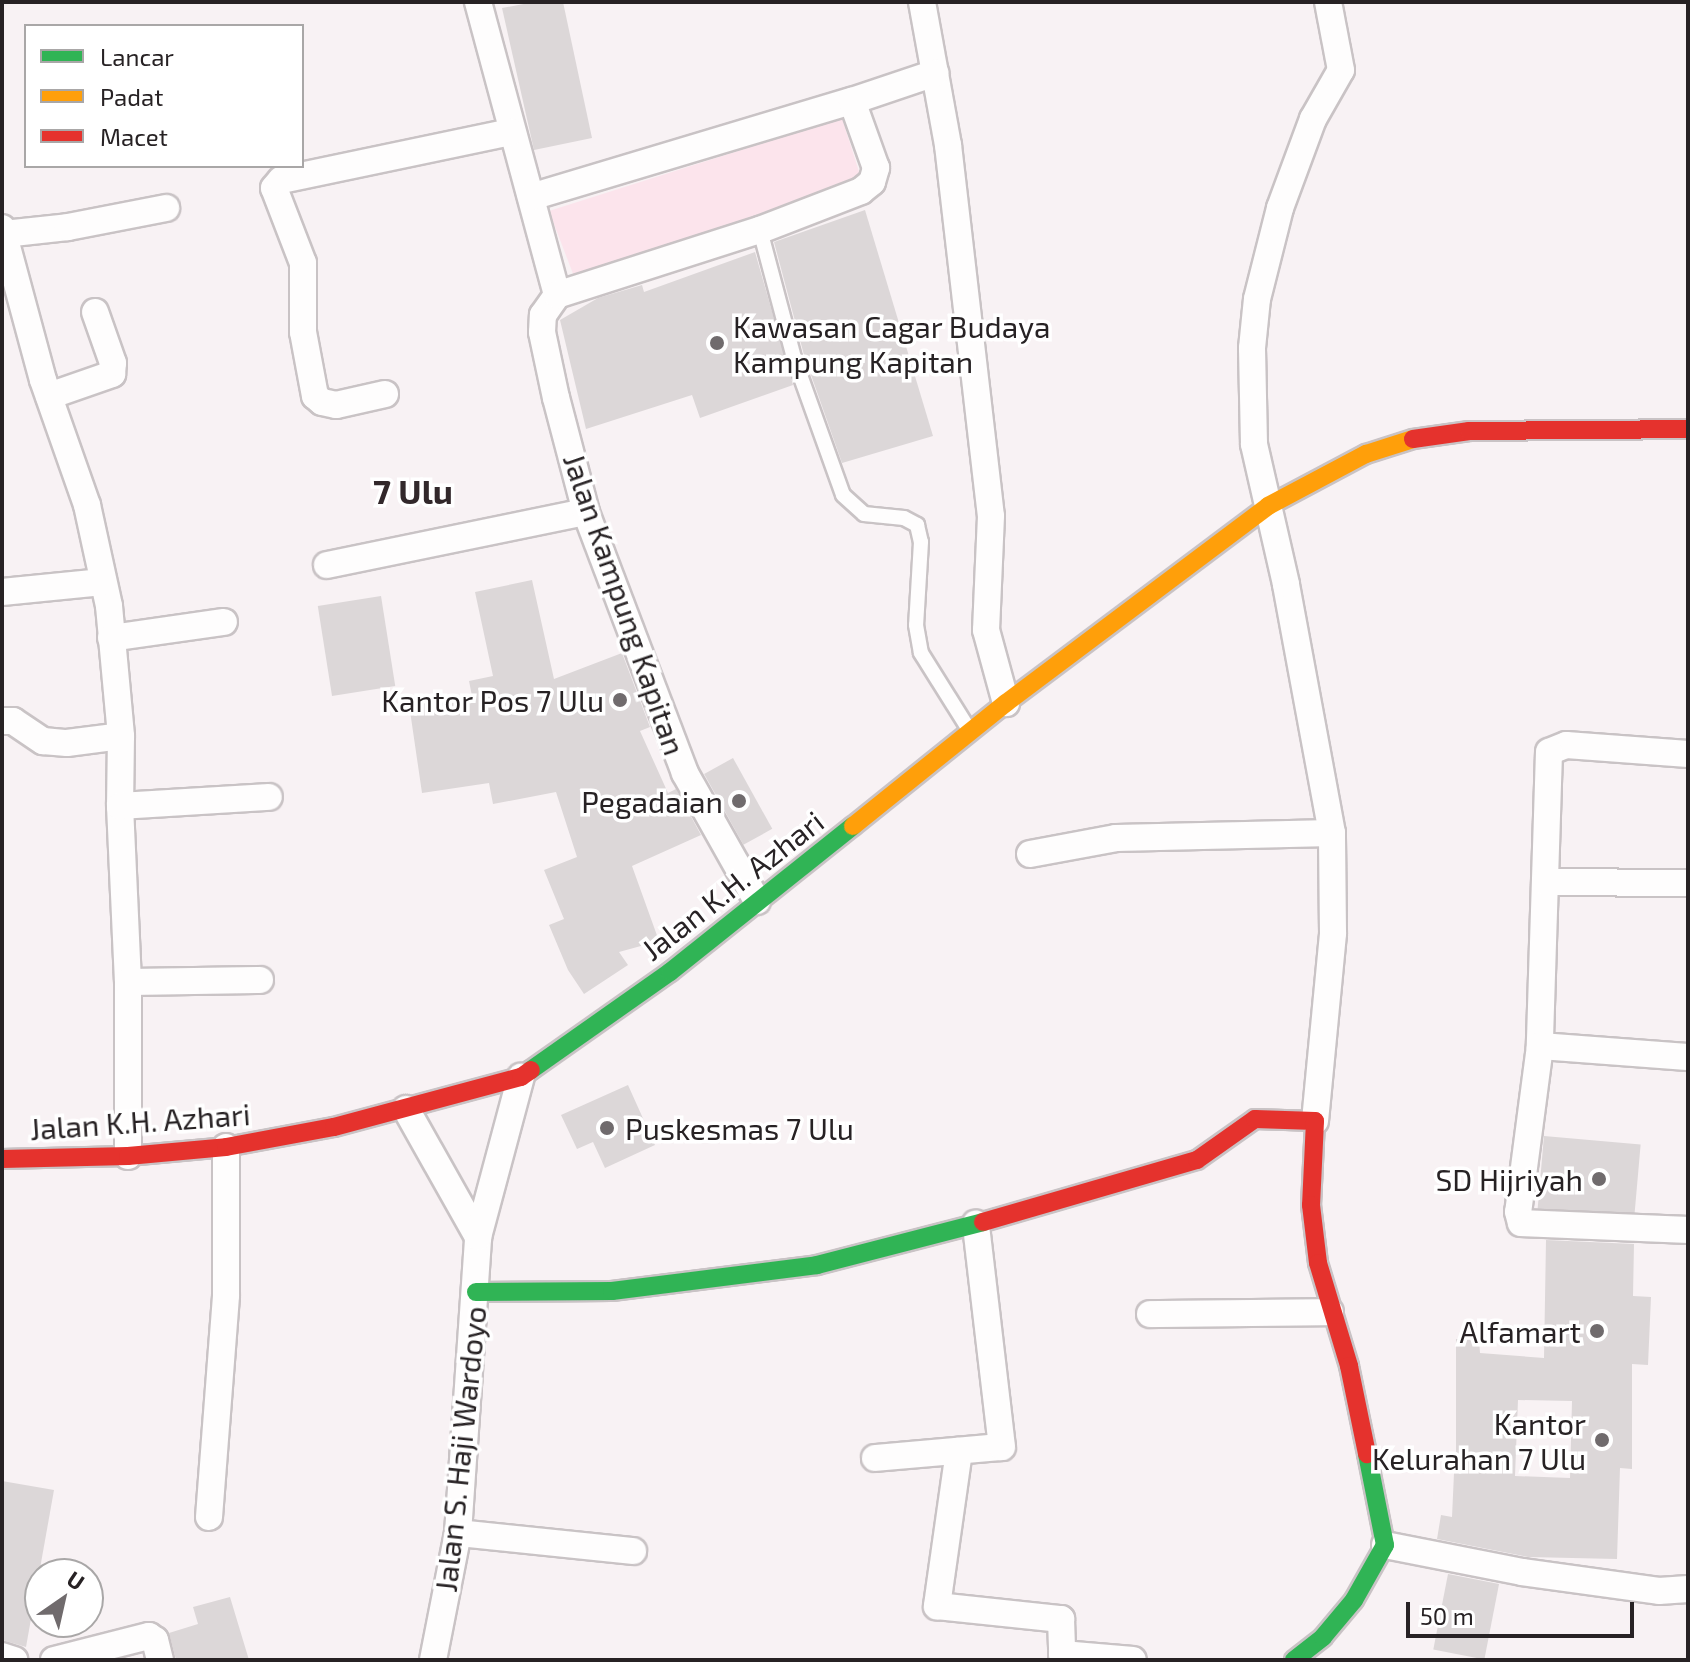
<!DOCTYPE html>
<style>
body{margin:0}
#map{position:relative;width:1690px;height:1662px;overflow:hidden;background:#f8f2f4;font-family:"Exo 2",sans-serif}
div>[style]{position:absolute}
.green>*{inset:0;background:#fce4ec}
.building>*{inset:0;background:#dcd7d8;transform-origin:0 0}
.roads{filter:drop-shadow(2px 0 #c9c3c5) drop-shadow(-2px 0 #c9c3c5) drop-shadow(0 2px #c9c3c5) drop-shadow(0 -2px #c9c3c5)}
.lane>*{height:14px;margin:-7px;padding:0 7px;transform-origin:7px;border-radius:7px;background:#fefdfd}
.street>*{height:26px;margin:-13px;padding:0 13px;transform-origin:13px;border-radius:13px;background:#fefdfd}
.fast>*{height:18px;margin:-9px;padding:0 9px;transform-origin:9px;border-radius:9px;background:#30b455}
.slow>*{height:18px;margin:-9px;padding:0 9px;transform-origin:9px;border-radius:9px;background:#ff9f0a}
.jam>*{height:18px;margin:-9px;padding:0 9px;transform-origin:9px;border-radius:9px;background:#e5322d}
.dots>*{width:22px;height:22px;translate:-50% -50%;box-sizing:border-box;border:4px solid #fff;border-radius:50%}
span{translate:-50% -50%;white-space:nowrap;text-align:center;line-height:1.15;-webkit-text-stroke:7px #fff;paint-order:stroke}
.poi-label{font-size:30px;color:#272224}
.left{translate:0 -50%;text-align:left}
.right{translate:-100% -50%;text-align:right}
.street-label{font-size:30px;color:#272224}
.quarter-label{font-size:34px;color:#32282b;font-weight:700}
.frame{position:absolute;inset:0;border:4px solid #272224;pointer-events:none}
.legend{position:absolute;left:24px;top:24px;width:280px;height:144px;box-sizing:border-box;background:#fff;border:2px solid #a9a7a7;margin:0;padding:10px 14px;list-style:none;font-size:24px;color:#272224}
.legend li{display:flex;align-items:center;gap:16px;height:40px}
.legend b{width:40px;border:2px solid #a9a7a7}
.north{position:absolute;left:24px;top:1558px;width:80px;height:80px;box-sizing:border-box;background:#fff;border:2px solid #a9a7a7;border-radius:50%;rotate:34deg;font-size:22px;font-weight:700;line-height:32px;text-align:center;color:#272224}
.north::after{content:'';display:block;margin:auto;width:28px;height:36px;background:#706b6d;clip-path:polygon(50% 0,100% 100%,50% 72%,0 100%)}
.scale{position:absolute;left:1406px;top:1602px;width:228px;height:36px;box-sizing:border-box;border:4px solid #272224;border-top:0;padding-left:10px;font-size:24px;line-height:28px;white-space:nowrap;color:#272224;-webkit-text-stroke:6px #fff;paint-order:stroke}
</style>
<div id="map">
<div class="green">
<i style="clip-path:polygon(842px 118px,861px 178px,575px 279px,549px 211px)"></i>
</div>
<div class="building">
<i style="clip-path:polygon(534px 2px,563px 2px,592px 138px,534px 150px,502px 8px)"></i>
<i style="clip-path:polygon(865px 210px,933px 436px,842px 463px,804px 355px,774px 242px)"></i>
<i style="clip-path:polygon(755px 252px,793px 385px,700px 418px,692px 395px,586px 429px,560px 320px,598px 298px,642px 285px,644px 292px)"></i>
<i style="clip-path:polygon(532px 580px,554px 679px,622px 653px,650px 727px,640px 731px,668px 793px,676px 789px,701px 835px,632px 866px,659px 941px,619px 952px,628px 965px,584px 994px,568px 970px,549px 925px,564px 919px,544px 870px,577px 857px,556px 792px,493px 804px,489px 783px,422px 793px,409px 704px,472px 696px,469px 681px,493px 676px,475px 592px)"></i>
<i style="left:381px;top:596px;width:91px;height:64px;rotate:81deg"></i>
<i style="left:733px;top:758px;width:81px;height:33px;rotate:61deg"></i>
<i style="clip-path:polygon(628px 1085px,655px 1145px,605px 1168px,593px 1142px,577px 1149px,561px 1115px)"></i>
<i style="left:1544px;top:1136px;width:97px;height:73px;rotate:5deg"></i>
<i style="clip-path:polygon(evenodd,1546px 1240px,1634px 1244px,1633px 1296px,1651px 1297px,1648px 1365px,1632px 1364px,1632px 1469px,1620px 1468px,1617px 1559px,1528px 1557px,1437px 1539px,1441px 1515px,1452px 1517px,1454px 1473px,1456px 1473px,1456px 1339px,1479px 1339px,1480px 1353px,1544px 1358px,1546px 1240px,1518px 1400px,1572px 1401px,1570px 1478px,1515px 1476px,1518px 1400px)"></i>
<i style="clip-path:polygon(2px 1481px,54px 1490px,26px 1647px,2px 1640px)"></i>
<i style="left:1448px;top:1574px;width:52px;height:77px;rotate:11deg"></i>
<i style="clip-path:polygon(230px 1597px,249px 1660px,176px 1660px,169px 1633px,198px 1624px,193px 1607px)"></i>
</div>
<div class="roads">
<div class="lane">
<i style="left:760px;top:230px;width:132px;rotate:75.1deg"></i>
<i style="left:794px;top:358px;width:145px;rotate:70.3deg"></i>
<i style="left:843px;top:495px;width:28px;rotate:42deg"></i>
<i style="left:864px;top:514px;width:40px;rotate:5.7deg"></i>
<i style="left:904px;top:518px;width:15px;rotate:28deg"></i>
<i style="left:917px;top:525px;width:17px;rotate:77deg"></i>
<i style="left:921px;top:542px;width:83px;rotate:93.4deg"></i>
<i style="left:916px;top:625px;width:28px;rotate:80deg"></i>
<i style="left:921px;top:653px;width:92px;rotate:57.9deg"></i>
</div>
<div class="street">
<i style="left:478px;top:2px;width:303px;rotate:74.9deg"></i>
<i style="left:922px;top:2px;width:145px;rotate:79.7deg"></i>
<i style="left:948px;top:145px;width:373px;rotate:83.4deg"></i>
<i style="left:991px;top:516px;width:114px;rotate:92.5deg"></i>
<i style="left:986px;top:630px;width:76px;rotate:74.7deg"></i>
<i style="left:531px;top:197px;width:335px;rotate:-16.7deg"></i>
<i style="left:852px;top:101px;width:88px;rotate:-18.6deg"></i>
<i style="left:2px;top:228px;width:157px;rotate:74.9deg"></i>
<i style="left:43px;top:380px;width:133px;rotate:70.6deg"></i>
<i style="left:87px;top:505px;width:103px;rotate:77.7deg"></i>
<i style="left:109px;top:606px;width:131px;rotate:84.7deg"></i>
<i style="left:121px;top:736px;width:70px;rotate:90.8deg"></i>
<i style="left:120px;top:806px;width:176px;rotate:87.4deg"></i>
<i style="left:128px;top:982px;width:174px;rotate:90deg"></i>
<i style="left:4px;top:234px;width:64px;rotate:-6.2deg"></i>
<i style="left:68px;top:227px;width:100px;rotate:-11deg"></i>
<i style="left:385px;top:394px;width:50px;rotate:167.3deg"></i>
<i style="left:336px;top:405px;width:14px;rotate:-168deg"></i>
<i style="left:322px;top:402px;width:9px;rotate:-139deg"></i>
<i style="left:315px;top:396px;width:65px;rotate:-100.6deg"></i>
<i style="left:303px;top:332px;width:69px;rotate:-90deg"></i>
<i style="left:303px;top:263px;width:80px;rotate:-111.1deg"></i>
<i style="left:274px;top:188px;width:11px;rotate:-49deg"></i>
<i style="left:281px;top:180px;width:235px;rotate:-11.8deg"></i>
<i style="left:49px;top:396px;width:67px;rotate:-19.2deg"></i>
<i style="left:112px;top:374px;width:11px;rotate:-85deg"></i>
<i style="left:113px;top:363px;width:54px;rotate:-109.4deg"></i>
<i style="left:327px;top:565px;width:264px;rotate:-11.6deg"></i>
<i style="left:2px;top:592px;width:101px;rotate:-5.7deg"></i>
<i style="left:111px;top:638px;width:114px;rotate:-8.1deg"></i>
<i style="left:2px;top:721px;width:11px"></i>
<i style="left:13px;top:721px;width:36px;rotate:34deg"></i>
<i style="left:43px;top:741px;width:24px;rotate:5deg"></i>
<i style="left:67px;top:743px;width:54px;rotate:-7.4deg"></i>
<i style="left:1688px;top:754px;width:122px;rotate:-175.8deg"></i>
<i style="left:1566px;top:745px;width:18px;rotate:158deg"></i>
<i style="left:1549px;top:752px;width:294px;rotate:91.8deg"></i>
<i style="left:1540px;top:1046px;width:148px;rotate:4.3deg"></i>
<i style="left:120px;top:806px;width:149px;rotate:-3.5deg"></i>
<i style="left:1030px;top:854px;width:87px;rotate:-10.5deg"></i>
<i style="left:1116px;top:838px;width:216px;rotate:-1.3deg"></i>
<i style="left:1545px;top:882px;width:143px;rotate:0.4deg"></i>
<i style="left:757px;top:901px;width:147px;rotate:-119.4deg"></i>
<i style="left:685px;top:773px;width:279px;rotate:-110.8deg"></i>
<i style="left:586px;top:512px;width:118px;rotate:-104.7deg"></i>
<i style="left:556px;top:398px;width:67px;rotate:-102deg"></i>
<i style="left:542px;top:332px;width:17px;rotate:-87deg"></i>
<i style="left:543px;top:315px;width:24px;rotate:-55deg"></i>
<i style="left:557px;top:295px;width:213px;rotate:-17.8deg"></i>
<i style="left:760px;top:230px;width:108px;rotate:-21.1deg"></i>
<i style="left:861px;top:191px;width:14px;rotate:-39deg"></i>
<i style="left:872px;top:182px;width:15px;rotate:-74deg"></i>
<i style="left:876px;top:168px;width:71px;rotate:-109.7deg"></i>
<i style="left:128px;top:982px;width:132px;rotate:-0.9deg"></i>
<i style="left:1540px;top:1046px;width:167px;rotate:97.5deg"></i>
<i style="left:1518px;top:1212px;width:11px;rotate:75deg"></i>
<i style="left:1521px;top:1223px;width:167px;rotate:2.4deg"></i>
<i style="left:406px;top:1109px;width:147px;rotate:60.6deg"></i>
<i style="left:1315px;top:1121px;width:189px;rotate:-84.5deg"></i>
<i style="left:1333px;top:933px;width:100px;rotate:-90.6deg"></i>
<i style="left:1332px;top:833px;width:253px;rotate:-100.5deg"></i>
<i style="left:1286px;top:584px;width:144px;rotate:-102.9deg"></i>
<i style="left:1254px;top:444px;width:96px;rotate:-91.2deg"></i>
<i style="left:1252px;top:348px;width:49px;rotate:-84.2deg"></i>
<i style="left:1257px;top:299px;width:94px;rotate:-75.8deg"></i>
<i style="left:1280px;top:208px;width:95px;rotate:-69.7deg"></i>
<i style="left:1313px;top:119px;width:56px;rotate:-60.3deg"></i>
<i style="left:1341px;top:70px;width:69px;rotate:-100.8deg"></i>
<i style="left:1150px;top:1314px;width:180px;rotate:-0.6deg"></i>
<i style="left:959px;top:1451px;width:157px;rotate:98.1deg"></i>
<i style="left:937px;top:1606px;width:125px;rotate:6deg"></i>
<i style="left:1061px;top:1619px;width:35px;rotate:88deg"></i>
<i style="left:1062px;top:1654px;width:71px;rotate:4.8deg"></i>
<i style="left:875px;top:1458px;width:127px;rotate:-5deg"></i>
<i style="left:1002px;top:1447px;width:225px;rotate:-96.7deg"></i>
<i style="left:209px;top:1517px;width:223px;rotate:-85.6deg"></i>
<i style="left:226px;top:1295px;width:148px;rotate:-90deg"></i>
<i style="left:458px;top:1533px;width:176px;rotate:5.9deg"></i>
<i style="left:1385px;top:1545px;width:140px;rotate:11.1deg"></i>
<i style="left:1522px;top:1572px;width:138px;rotate:7.9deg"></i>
<i style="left:1659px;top:1591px;width:29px;rotate:-4deg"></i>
<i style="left:2px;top:1656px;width:13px;rotate:18deg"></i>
<i style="left:54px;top:1660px;width:98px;rotate:-14.2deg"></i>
<i style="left:149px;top:1636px;width:7px;rotate:34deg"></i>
<i style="left:155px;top:1640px;width:21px;rotate:76deg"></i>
<i style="left:433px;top:1660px;width:129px;rotate:-78.9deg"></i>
<i style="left:458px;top:1533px;width:297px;rotate:-86.1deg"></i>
<i style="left:478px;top:1237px;width:166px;rotate:-75deg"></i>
</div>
<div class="fast">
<i style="left:531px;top:1070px;width:170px;rotate:-35.2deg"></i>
<i style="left:670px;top:972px;width:234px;rotate:-38.6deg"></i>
<i style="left:476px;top:1292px;width:136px;rotate:-0.4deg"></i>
<i style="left:612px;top:1291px;width:207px;rotate:-7.2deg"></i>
<i style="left:817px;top:1265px;width:171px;rotate:-14.5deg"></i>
<i style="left:1294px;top:1660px;width:37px;rotate:-38deg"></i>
<i style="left:1323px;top:1637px;width:48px;rotate:-50deg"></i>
<i style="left:1354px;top:1600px;width:63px;rotate:-60.6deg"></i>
<i style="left:1385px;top:1545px;width:93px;rotate:-101.2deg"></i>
</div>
<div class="slow">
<i style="left:853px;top:826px;width:196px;rotate:-38.8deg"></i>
<i style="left:1006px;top:703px;width:328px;rotate:-36.9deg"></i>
<i style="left:1268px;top:506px;width:111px;rotate:-28deg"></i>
<i style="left:1366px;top:454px;width:49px;rotate:-17.7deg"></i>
</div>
<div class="jam">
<i style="left:1413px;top:439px;width:57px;rotate:-8.1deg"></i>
<i style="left:1469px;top:431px;width:219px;rotate:-0.5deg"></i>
<i style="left:2px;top:1159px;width:126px;rotate:-1.4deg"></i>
<i style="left:128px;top:1156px;width:98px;rotate:-5.2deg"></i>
<i style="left:226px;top:1147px;width:110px;rotate:-10.5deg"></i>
<i style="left:334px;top:1127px;width:194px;rotate:-15deg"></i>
<i style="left:521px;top:1077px;width:12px;rotate:-35deg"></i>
<i style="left:983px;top:1222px;width:223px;rotate:-16.2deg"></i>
<i style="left:1197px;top:1160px;width:71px;rotate:-35.3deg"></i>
<i style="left:1255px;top:1119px;width:60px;rotate:1.9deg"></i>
<i style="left:1315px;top:1121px;width:84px;rotate:92.7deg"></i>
<i style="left:1311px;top:1205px;width:58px;rotate:83.1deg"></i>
<i style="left:1318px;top:1263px;width:108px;rotate:73.2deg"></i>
<i style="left:1349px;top:1366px;width:90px;rotate:78.4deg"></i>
</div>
</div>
<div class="dots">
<i style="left:717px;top:343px;background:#706b6d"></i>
<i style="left:620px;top:700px;background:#706b6d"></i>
<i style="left:739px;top:801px;background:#706b6d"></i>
<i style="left:607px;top:1128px;background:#706b6d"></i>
<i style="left:1599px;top:1179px;background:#706b6d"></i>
<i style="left:1597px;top:1331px;background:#706b6d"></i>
<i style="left:1602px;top:1440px;background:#706b6d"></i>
</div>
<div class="poi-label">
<span class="left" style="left:733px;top:343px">Kawasan Cagar Budaya<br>Kampung Kapitan</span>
<span class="right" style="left:604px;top:700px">Kantor Pos 7 Ulu</span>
<span class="right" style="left:723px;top:801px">Pegadaian</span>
<span class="left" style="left:625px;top:1128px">Puskesmas 7 Ulu</span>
<span class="right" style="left:1583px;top:1179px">SD Hijriyah</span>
<span class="right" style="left:1581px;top:1331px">Alfamart</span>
<span class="right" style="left:1586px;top:1440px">Kantor<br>Kelurahan 7 Ulu</span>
</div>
<div class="street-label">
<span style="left:625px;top:604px;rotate:71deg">Jalan Kampung Kapitan</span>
<span style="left:732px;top:885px;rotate:-38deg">Jalan K.H. Azhari</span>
<span style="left:140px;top:1121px;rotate:-4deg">Jalan K.H. Azhari</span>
<span style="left:460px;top:1449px;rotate:-84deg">Jalan S. Haji Wardoyo</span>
</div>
<div class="quarter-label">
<span style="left:413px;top:491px">7 Ulu</span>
</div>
<div class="frame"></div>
<ul class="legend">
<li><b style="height:10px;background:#30b455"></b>Lancar</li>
<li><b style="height:10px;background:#ff9f0a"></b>Padat</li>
<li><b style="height:10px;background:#e5322d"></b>Macet</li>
</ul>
<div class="north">U</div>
<div class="scale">50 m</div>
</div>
